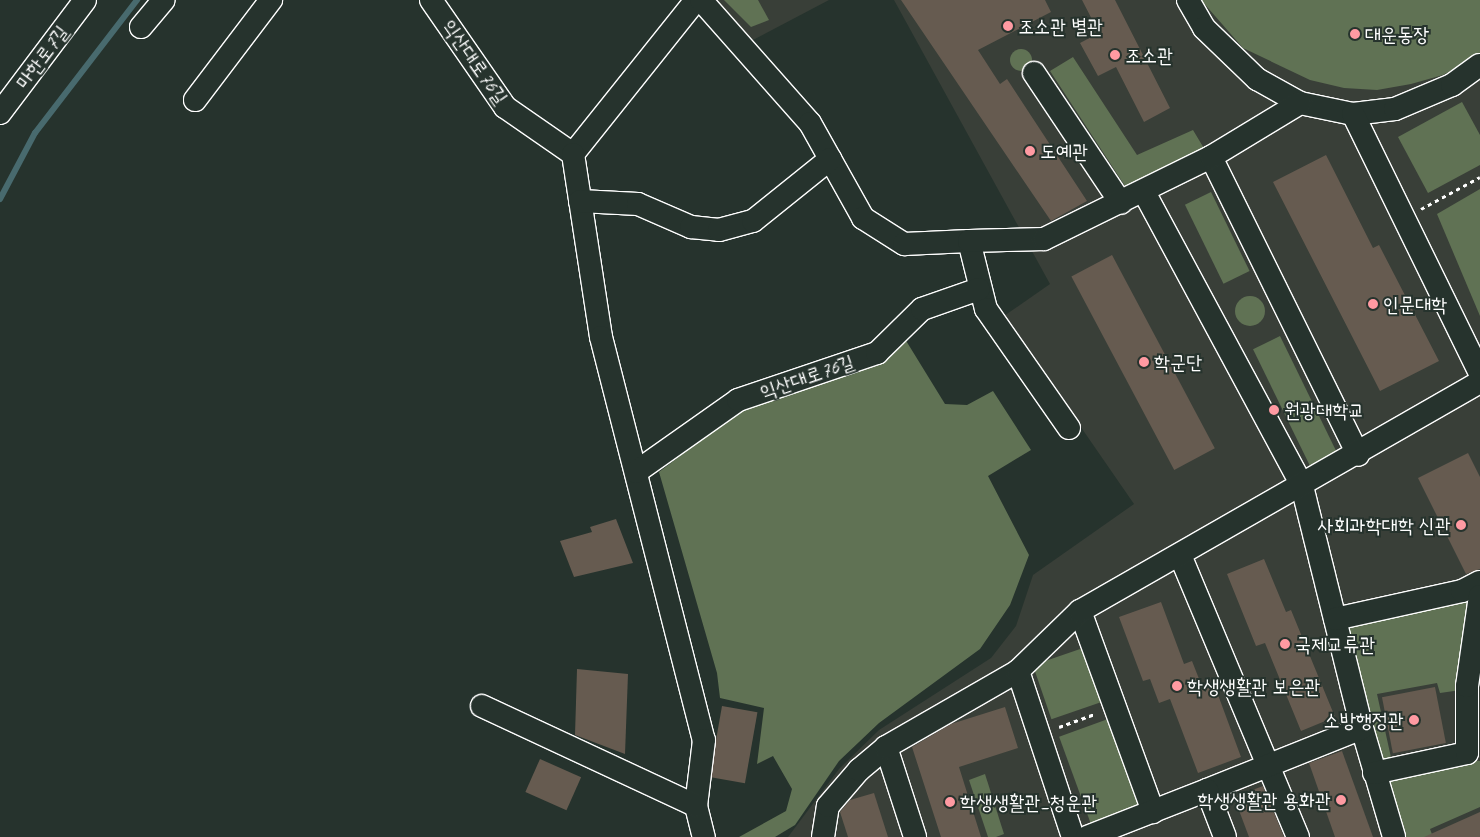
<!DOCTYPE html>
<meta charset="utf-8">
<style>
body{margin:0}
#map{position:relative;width:1480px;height:837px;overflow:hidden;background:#26332d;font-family:Caveat,"Poor Story",sans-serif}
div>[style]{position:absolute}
.built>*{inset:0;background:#393f38}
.green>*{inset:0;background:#607254;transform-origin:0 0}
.round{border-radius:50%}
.stream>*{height:6px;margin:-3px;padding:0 3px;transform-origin:3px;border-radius:3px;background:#486a6e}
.building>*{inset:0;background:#665b50;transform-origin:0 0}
.path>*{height:3px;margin-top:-1.5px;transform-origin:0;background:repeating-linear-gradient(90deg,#fff 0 4px,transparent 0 8px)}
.roads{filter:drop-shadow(1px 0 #fff) drop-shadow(-1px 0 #fff) drop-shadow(0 1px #fff) drop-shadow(0 -1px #fff)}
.minor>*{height:22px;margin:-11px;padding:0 11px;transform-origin:11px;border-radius:11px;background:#26332d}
.dots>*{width:14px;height:14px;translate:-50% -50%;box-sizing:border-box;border:2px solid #26332d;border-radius:50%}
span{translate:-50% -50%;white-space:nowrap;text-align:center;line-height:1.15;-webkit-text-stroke:4px #26332d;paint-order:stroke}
.poi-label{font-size:20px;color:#fff}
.left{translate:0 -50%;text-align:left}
.right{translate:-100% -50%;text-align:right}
.street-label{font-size:20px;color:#fff}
</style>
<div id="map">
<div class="built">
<i style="clip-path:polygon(714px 0,829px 0,753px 40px)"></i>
<i style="clip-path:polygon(894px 0,1480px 0,1480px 837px,788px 837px,839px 769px,879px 730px,991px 658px,1016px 626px,1033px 575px,1134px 504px,1004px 316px,1050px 284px)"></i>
</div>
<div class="green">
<i style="clip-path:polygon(724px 0,758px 0,769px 20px,751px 27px)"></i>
<i style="clip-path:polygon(1201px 0,1480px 0,1480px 55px,1443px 75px,1411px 84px,1377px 90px,1344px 88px,1310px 80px,1243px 48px)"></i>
<i class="round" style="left:1010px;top:49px;width:22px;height:22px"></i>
<i style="clip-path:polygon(1073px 57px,1137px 155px,1193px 130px,1205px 150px,1127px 189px,1050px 71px)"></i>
<i style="clip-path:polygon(1462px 102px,1480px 135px,1480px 165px,1428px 193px,1398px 137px)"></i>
<i style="clip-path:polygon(1480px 189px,1480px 316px,1437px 214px)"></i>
<i style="left:1211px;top:192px;width:88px;height:29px;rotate:64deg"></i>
<i class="round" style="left:1235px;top:296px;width:30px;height:30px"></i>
<i style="left:1280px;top:336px;width:130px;height:30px;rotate:64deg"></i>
<i style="clip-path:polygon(905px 339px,945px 404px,967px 405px,993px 391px,1031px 450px,988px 476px,1029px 555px,1010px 605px,980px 649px,879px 723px,839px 761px,795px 825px,775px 837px,739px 837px,786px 811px,792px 789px,773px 756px,757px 764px,764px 708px,720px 698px,717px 673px,659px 472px,740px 410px,882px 364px)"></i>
<i style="clip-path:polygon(1475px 589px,1461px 690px,1440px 693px,1437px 683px,1377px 694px,1392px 762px,1378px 766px,1343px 624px)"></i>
<i style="left:1083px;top:648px;width:57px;height:53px;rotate:71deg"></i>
<i style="left:1108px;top:719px;width:94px;height:52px;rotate:70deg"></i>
<i style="clip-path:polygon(1468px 759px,1480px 761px,1480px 807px,1430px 829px,1433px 837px,1400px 837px,1382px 778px)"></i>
<i style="clip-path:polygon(985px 774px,1004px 834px,996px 837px,988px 837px,969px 780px)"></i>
</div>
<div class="stream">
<i style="left:0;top:199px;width:75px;rotate:-62.1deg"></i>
<i style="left:35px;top:133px;width:168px;rotate:-52.5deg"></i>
</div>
<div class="building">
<i style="clip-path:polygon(901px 0,1045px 0,1051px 12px,978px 50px,1000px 84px,1007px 79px,1087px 201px,1051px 221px)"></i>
<i style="clip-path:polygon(1082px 0,1115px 0,1170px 108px,1144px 122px,1116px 67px,1098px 76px,1080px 43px,1099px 33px)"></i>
<i style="clip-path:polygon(1326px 155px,1373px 248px,1379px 245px,1439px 361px,1380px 391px,1273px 182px)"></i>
<i style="left:1112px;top:255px;width:219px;height:46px;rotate:62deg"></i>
<i style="clip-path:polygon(1468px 453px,1480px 477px,1480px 569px,1466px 574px,1418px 478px)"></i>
<i style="clip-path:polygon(616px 519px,633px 563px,574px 577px,560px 541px,592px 532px,590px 527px)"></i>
<i style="clip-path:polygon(1264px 559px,1286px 612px,1291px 610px,1335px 717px,1301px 731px,1265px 643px,1256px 646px,1227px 574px)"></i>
<i style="clip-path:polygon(1161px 602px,1184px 664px,1192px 661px,1203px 689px,1214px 684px,1241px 757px,1198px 773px,1170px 699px,1159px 703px,1150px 679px,1143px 681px,1119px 617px)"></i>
<i style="clip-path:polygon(577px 669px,628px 674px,625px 754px,575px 735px)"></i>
<i style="left:1435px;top:687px;width:57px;height:54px;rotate:79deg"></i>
<i style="left:722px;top:706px;width:36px;height:72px;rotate:10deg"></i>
<i style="clip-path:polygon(1005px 707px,1018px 748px,959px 767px,981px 837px,941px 837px,912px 747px,951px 724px)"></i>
<i style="clip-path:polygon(1342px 751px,1373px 837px,1335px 837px,1309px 763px)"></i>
<i style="left:540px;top:759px;width:45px;height:36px;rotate:24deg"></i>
<i style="clip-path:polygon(1263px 786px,1284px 837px,1249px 837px,1234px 797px)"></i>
<i style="clip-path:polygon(874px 793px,888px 837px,848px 837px,840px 812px,850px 800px)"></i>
<i style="clip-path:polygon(1480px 812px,1480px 837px,1424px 837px)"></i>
</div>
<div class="path">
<i style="left:1421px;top:209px;width:67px;rotate:-28.5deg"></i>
<i style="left:1059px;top:727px;width:38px;rotate:-20deg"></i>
</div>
<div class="roads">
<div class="minor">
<i style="left:431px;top:0;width:130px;rotate:55.3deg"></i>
<i style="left:505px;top:107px;width:83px;rotate:34.7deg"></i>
<i style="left:696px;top:0;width:197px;rotate:128.6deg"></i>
<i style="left:573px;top:154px;width:185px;rotate:81.3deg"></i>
<i style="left:601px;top:337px;width:416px;rotate:75.7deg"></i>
<i style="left:704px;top:740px;width:66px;rotate:96.9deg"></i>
<i style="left:696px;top:806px;width:32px;rotate:76deg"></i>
<i style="left:701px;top:0;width:164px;rotate:48.5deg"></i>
<i style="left:810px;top:123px;width:109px;rotate:60.8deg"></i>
<i style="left:863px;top:218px;width:49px;rotate:32.4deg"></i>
<i style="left:904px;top:244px;width:65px;rotate:-2.6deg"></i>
<i style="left:969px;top:241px;width:70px;rotate:76deg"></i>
<i style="left:986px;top:309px;width:145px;rotate:55.1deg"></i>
<i style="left:1188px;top:0;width:32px;rotate:60deg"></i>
<i style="left:1204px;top:28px;width:74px;rotate:43.9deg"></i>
<i style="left:1257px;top:79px;width:49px;rotate:29.2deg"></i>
<i style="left:1300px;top:103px;width:54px;rotate:11.7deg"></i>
<i style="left:1353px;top:114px;width:42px;rotate:-6.8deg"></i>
<i style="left:1395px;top:109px;width:62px;rotate:-22.8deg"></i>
<i style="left:1452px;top:85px;width:34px;rotate:-36deg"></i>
<i style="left:141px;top:27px;width:35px;rotate:-50deg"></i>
<i style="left:1034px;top:73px;width:156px;rotate:56.2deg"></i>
<i style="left:195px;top:100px;width:126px;rotate:-52.8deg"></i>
<i style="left:0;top:113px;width:141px;rotate:-53deg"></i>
<i style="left:1353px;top:114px;width:288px;rotate:63.9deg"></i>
<i style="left:1211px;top:157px;width:332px;rotate:63.7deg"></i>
<i style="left:1144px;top:192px;width:334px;rotate:61.7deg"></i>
<i style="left:1302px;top:486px;width:249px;rotate:76.1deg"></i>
<i style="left:1362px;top:728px;width:114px;rotate:73.6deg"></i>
<i style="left:580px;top:201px;width:58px;rotate:3deg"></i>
<i style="left:638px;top:204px;width:58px;rotate:23.5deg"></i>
<i style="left:691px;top:227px;width:28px;rotate:6deg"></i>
<i style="left:719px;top:230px;width:35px;rotate:-15deg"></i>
<i style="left:753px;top:221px;width:99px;rotate:-38.8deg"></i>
<i style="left:969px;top:241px;width:75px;rotate:-1.5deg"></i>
<i style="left:1044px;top:239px;width:186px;rotate:-26.2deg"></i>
<i style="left:1211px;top:157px;width:104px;rotate:-31.2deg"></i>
<i style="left:636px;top:472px;width:125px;rotate:-35.2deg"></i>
<i style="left:738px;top:400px;width:147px;rotate:-18.7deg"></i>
<i style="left:877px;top:353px;width:63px;rotate:-44.4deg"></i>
<i style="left:922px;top:309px;width:60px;rotate:-19.3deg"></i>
<i style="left:1180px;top:555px;width:306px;rotate:67.3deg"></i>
<i style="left:1080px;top:611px;width:214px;rotate:70deg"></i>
<i style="left:1335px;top:619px;width:130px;rotate:-12.4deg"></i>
<i style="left:1462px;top:591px;width:20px;rotate:-27deg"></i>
<i style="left:1018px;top:671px;width:175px;rotate:71.7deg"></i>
<i style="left:482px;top:706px;width:236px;rotate:25deg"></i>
<i style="left:886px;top:747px;width:95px;rotate:72.1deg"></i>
<i style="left:1374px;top:773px;width:95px;rotate:-12.1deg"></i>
<i style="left:1467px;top:753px;width:67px;rotate:-90deg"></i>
<i style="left:1467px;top:686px;width:91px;rotate:-81.8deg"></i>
<i style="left:1207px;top:790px;width:167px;rotate:-21.8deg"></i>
<i style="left:823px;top:837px;width:31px;rotate:-81deg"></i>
<i style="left:828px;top:806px;width:48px;rotate:-49.3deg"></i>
<i style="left:859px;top:770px;width:35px;rotate:-40deg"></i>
<i style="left:886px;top:747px;width:152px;rotate:-29.9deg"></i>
<i style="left:1018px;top:671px;width:86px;rotate:-44.1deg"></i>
<i style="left:1080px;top:611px;width:461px;rotate:-29.8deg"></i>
<i style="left:1087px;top:837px;width:129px;rotate:-21.4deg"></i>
<i style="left:1207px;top:790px;width:50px;rotate:69deg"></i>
</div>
</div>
<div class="dots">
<i style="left:1008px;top:26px;background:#ff9aa2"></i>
<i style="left:1355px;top:34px;background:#ff9aa2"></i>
<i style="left:1115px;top:55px;background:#ff9aa2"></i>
<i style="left:1030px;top:151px;background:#ff9aa2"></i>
<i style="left:1373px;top:304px;background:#ff9aa2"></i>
<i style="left:1144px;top:362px;background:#ff9aa2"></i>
<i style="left:1274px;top:410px;background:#ff9aa2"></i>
<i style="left:1461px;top:525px;background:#ff9aa2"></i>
<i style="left:1285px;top:644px;background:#ff9aa2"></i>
<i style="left:1177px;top:686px;background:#ff9aa2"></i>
<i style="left:1414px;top:720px;background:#ff9aa2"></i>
<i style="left:1341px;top:800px;background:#ff9aa2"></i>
<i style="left:950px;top:802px;background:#ff9aa2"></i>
</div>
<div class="poi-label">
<span class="left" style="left:1018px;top:26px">조소관 별관</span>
<span class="left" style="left:1365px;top:34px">대운동장</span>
<span class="left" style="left:1125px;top:55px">조소관</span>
<span class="left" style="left:1040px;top:151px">도예관</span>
<span class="left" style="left:1383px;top:304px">인문대학</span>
<span class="left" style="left:1154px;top:362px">학군단</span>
<span class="left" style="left:1284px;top:410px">원광대학교</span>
<span class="right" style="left:1451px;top:525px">사회과학대학 신관</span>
<span class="left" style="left:1295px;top:644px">국제교류관</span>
<span class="left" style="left:1187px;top:686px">학생생활관 보은관</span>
<span class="right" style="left:1404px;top:720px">소방행정관</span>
<span class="right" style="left:1331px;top:800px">학생생활관 용화관</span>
<span class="left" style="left:960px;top:802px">학생생활관_청운관</span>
</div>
<div class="street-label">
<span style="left:42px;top:57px;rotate:-53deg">마한로7길</span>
<span style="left:475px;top:62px;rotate:55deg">익산대로76길</span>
<span style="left:807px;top:377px;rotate:-19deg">익산대로76길</span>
</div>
</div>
